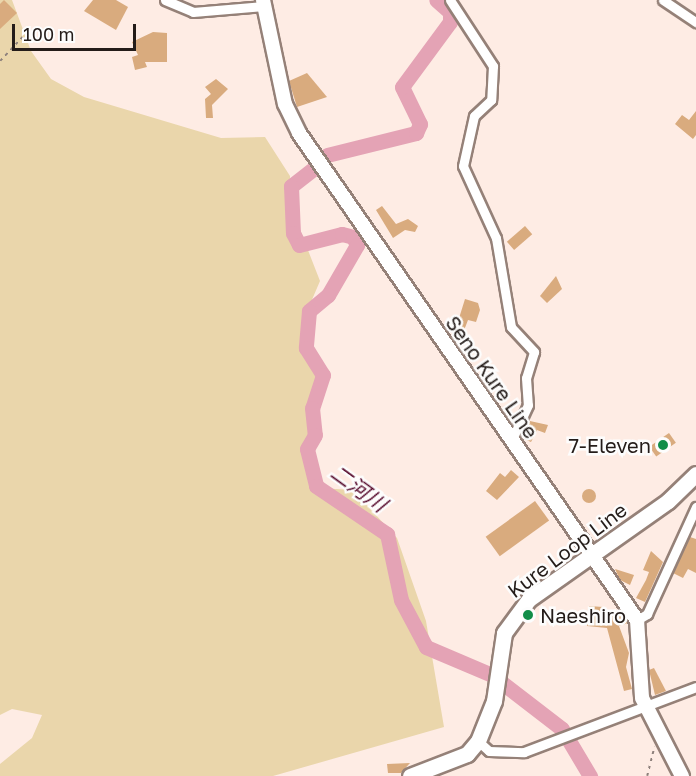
<!DOCTYPE html>
<meta charset="utf-8">
<style>
body{margin:0}
#map{position:relative;width:696px;height:776px;overflow:hidden;background:#feece4;font-family:"Golos Text","Noto Sans JP",sans-serif}
div>[style]{position:absolute}
.green>*{inset:0;background:#ead6ab}
.river>*{height:15px;margin:-7.5px;padding:0 7.5px;transform-origin:7.5px;border-radius:7.5px;background:#e4a3b5}
.building>*{inset:0;background:#d9ab7e;transform-origin:0 0}
.round{border-radius:50%}
.path>*{height:1.5px;margin-top:-0.75px;transform-origin:0;background:repeating-linear-gradient(90deg,#8e817c 0 3px,transparent 0 7.5px)}
.roads{filter:drop-shadow(2px 0 #958178) drop-shadow(-2px 0 #958178) drop-shadow(0 2px #958178) drop-shadow(0 -2px #958178)}
.minor>*{height:9px;margin:-4.5px;padding:0 4.5px;transform-origin:4.5px;border-radius:4.5px;background:#fff}
.secondary>*{height:14px;margin:-7px;padding:0 7px;transform-origin:7px;border-radius:7px;background:#fff}
.primary>*{height:15px;margin:-7.5px;padding:0 7.5px;transform-origin:7.5px;border-radius:7.5px;background:#fff}
.dots>*{width:16px;height:16px;translate:-50% -50%;box-sizing:border-box;border:3px solid #fdfdfd;border-radius:50%}
span{translate:-50% -50%;white-space:nowrap;text-align:center;line-height:1.15;-webkit-text-stroke:5px #fdfdfd;paint-order:stroke}
.street-label{font-size:20px;color:#241c19}
.poi-label{font-size:20px;color:#241c19}
.right{translate:-100% -50%;text-align:right}
.left{translate:0 -50%;text-align:left}
.water-label{font-size:21px;color:#56092b;font-style:italic}
.scale{position:absolute;left:12px;top:24px;width:124px;height:27px;box-sizing:border-box;border:3px solid #241c19;border-top:0;padding-left:8px;font-size:18px;line-height:21px;white-space:nowrap;color:#241c19;-webkit-text-stroke:4px #fdfdfd;paint-order:stroke}
</style>
<div id="map">
<div class="green">
<i style="clip-path:polygon(0 0,12px 0,31px 51px,51px 79px,84px 97px,221px 138px,265px 137px,290px 176px,290px 204px,320px 281px,302px 323px,326px 374px,308px 457px,319px 488px,353px 490px,397px 538px,426px 621px,444px 727px,273px 776px,0 776px,0 764px,32px 738px,42px 715px,12px 709px,0 715px)"></i>
</div>
<div class="river">
<i style="left:327px;top:155px;width:92px;rotate:-13.9deg"></i>
<i style="left:416px;top:133px;width:10px;rotate:-66deg"></i>
<i style="left:420px;top:124px;width:41px;rotate:-115.9deg"></i>
<i style="left:402px;top:87px;width:81px;rotate:-53.6deg"></i>
<i style="left:450px;top:22px;width:10px;rotate:-90deg"></i>
<i style="left:450px;top:12px;width:18px;rotate:-139deg"></i>
<i style="left:313px;top:169px;width:28px;rotate:142deg"></i>
<i style="left:291px;top:186px;width:47px;rotate:87.6deg"></i>
<i style="left:293px;top:233px;width:13px;rotate:63deg"></i>
<i style="left:299px;top:245px;width:44px;rotate:-14.3deg"></i>
<i style="left:342px;top:234px;width:11px;rotate:15deg"></i>
<i style="left:353px;top:237px;width:9px;rotate:63deg"></i>
<i style="left:357px;top:245px;width:58px;rotate:120.1deg"></i>
<i style="left:328px;top:295px;width:25px;rotate:140deg"></i>
<i style="left:309px;top:311px;width:37px;rotate:95deg"></i>
<i style="left:306px;top:348px;width:32px;rotate:58deg"></i>
<i style="left:323px;top:375px;width:35px;rotate:108deg"></i>
<i style="left:312px;top:408px;width:27px;rotate:84deg"></i>
<i style="left:315px;top:435px;width:16px;rotate:120deg"></i>
<i style="left:307px;top:449px;width:38px;rotate:76deg"></i>
<i style="left:316px;top:486px;width:86px;rotate:34.1deg"></i>
<i style="left:387px;top:534px;width:67px;rotate:78deg"></i>
<i style="left:401px;top:600px;width:53px;rotate:62deg"></i>
<i style="left:426px;top:647px;width:72px;rotate:23deg"></i>
<i style="left:492px;top:675px;width:88px;rotate:37.6deg"></i>
<i style="left:562px;top:729px;width:55px;rotate:59.2deg"></i>
</div>
<div class="building">
<i style="clip-path:polygon(4px 0,17px 13px,0 29px,0 4px)"></i>
<i style="clip-path:polygon(93px 0,116px 0,128px 7px,116px 30px,84px 11px)"></i>
<i style="clip-path:polygon(153px 32px,167px 33px,167px 62px,145px 62px,147px 67px,135px 70px,132px 57px,138px 55px,132px 42px)"></i>
<i style="clip-path:polygon(307px 73px,327px 97px,297px 107px,289px 81px)"></i>
<i style="clip-path:polygon(216px 79px,228px 89px,212px 105px,213px 118px,206px 118px,205px 99px,211px 94px,205px 87px)"></i>
<i style="clip-path:polygon(696px 111px,696px 135px,693px 139px,675px 124px,682px 115px,689px 120px)"></i>
<i style="clip-path:polygon(382px 206px,396px 224px,408px 219px,418px 226px,415px 232px,405px 230px,393px 238px,376px 210px)"></i>
<i style="left:525px;top:226px;width:11px;height:24px;rotate:49deg"></i>
<i style="clip-path:polygon(556px 276px,562px 289px,547px 303px,540px 296px)"></i>
<i style="clip-path:polygon(465px 299px,478px 303px,480px 310px,476px 322px,468px 320px,463px 333px,455px 331px)"></i>
<i style="clip-path:polygon(530px 421px,548px 425px,545px 433px,537px 430px,531px 442px,524px 439px)"></i>
<i style="left:669px;top:433px;width:12px;height:24px;rotate:55deg"></i>
<i style="clip-path:polygon(511px 470px,519px 477px,497px 500px,486px 491px,500px 473px,505px 477px)"></i>
<i class="round" style="left:582px;top:489px;width:14px;height:14px"></i>
<i style="left:535px;top:501px;width:24px;height:61px;rotate:54deg"></i>
<i style="clip-path:polygon(690px 537px,696px 539px,696px 573px,688px 569px,683px 578px,673px 573px)"></i>
<i style="clip-path:polygon(651px 551px,663px 562px,645px 602px,636px 598px,646px 580px,649px 572px,643px 570px)"></i>
<i style="clip-path:polygon(615px 569px,634px 575px,630px 585px,620px 580px)"></i>
<i style="clip-path:polygon(589px 606px,603px 607px,602px 616px,619px 610px,628px 623px,619px 626px,629px 653px,626px 667px,632px 689px,624px 691px,607px 628px,587px 626px)"></i>
<i style="clip-path:polygon(654px 668px,666px 691px,655px 695px,649px 670px)"></i>
<i style="clip-path:polygon(410px 763px,401px 773px,388px 773px,387px 764px)"></i>
</div>
<div class="path">
<i style="left:0;top:61px;width:37px;rotate:-47deg"></i>
<i style="left:647px;top:776px;width:30px;rotate:-76deg"></i>
</div>
<div class="roads">
<div class="minor">
<i style="left:165px;top:0;width:30px;rotate:23deg"></i>
<i style="left:193px;top:12px;width:71px;rotate:-4.8deg"></i>
<i style="left:450px;top:0;width:79px;rotate:56.9deg"></i>
<i style="left:493px;top:66px;width:34px;rotate:93deg"></i>
<i style="left:491px;top:100px;width:23px;rotate:137deg"></i>
<i style="left:474px;top:116px;width:51px;rotate:102.4deg"></i>
<i style="left:463px;top:166px;width:79px;rotate:65.4deg"></i>
<i style="left:496px;top:238px;width:90px;rotate:80.4deg"></i>
<i style="left:511px;top:327px;width:34px;rotate:47deg"></i>
<i style="left:534px;top:352px;width:27px;rotate:107deg"></i>
<i style="left:526px;top:378px;width:27px;rotate:86deg"></i>
<i style="left:528px;top:405px;width:38px;rotate:115deg"></i>
<i style="left:663px;top:0;width:40px;rotate:34deg"></i>
<i style="left:637px;top:620px;width:12px;rotate:-31deg"></i>
<i style="left:647px;top:614px;width:118px;rotate:-65.4deg"></i>
<i style="left:478px;top:741px;width:15px;rotate:42deg"></i>
<i style="left:489px;top:751px;width:35px;rotate:2deg"></i>
<i style="left:524px;top:752px;width:184px;rotate:-20.7deg"></i>
</div>
<div class="secondary">
<i style="left:263px;top:0;width:106px;rotate:78.1deg"></i>
<i style="left:285px;top:104px;width:32px;rotate:64deg"></i>
<i style="left:299px;top:133px;width:593px;rotate:55.24deg"></i>
<i style="left:637px;top:620px;width:78px;rotate:86.3deg"></i>
<i style="left:642px;top:698px;width:88px;rotate:62.9deg"></i>
</div>
<div class="primary">
<i style="left:410px;top:776px;width:61px;rotate:-21.1deg"></i>
<i style="left:467px;top:754px;width:17px;rotate:-50deg"></i>
<i style="left:478px;top:741px;width:43px;rotate:-68.2deg"></i>
<i style="left:494px;top:701px;width:69px;rotate:-81.6deg"></i>
<i style="left:504px;top:633px;width:42px;rotate:-53.7deg"></i>
<i style="left:529px;top:599px;width:170px;rotate:-35.2deg"></i>
<i style="left:668px;top:501px;width:39px;rotate:-44deg"></i>
</div>
</div>
<div class="dots">
<i style="left:663px;top:445px;background:#118d48"></i>
<i style="left:528px;top:615px;background:#118d48"></i>
</div>
<div class="street-label">
<span style="left:492px;top:377px;rotate:55deg">Seno Kure Line</span>
<span style="left:567px;top:550px;rotate:-37deg">Kure Loop Line</span>
</div>
<div class="poi-label">
<span class="right" style="left:651px;top:445px">7-Eleven</span>
<span class="left" style="left:540px;top:615px">Naeshiro</span>
</div>
<div class="water-label">
<span style="left:359px;top:488px;rotate:36deg">二河川</span>
</div>
<div class="scale">100 m</div>
</div>
